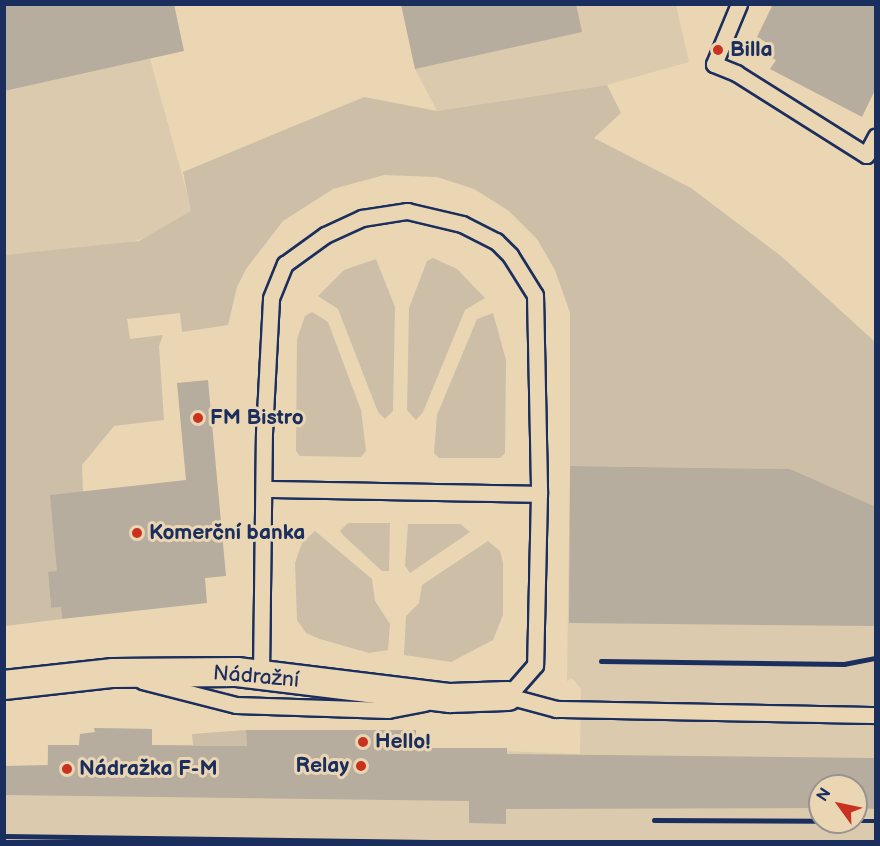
<!DOCTYPE html>
<meta charset="utf-8">
<style>
body{margin:0}
#map{position:relative;width:880px;height:846px;overflow:hidden;background:#ebd6b4;font-family:"Balsamiq Sans",sans-serif}
div>[style]{position:absolute}
.built>*{inset:0;background:#dbcaae}
.green>*{inset:0;background:#cdbea8}
.building>*{inset:0;background:#b7ad9f}
.roads{filter:drop-shadow(2px 0 #1b2f5e) drop-shadow(-2px 0 #1b2f5e) drop-shadow(0 2px #1b2f5e) drop-shadow(0 -2px #1b2f5e)}
.service>*{height:15px;margin:-7.5px;padding:0 7.5px;transform-origin:7.5px;border-radius:7.5px;background:#ebd6b4}
.minor>*{height:28px;margin:-14px;padding:0 14px;transform-origin:14px;border-radius:14px;background:#ebd6b4}
.rail>*{height:4.5px;margin:-2.25px;padding:0 2.25px;transform-origin:2.25px;border-radius:2.25px;background:#1b2f5e}
.dots>*{width:16px;height:16px;translate:-50% -50%;box-sizing:border-box;border:3px solid #ebd6b4;border-radius:50%}
span{translate:-50% -50%;white-space:nowrap;text-align:center;line-height:1.15;-webkit-text-stroke:6px #ebd6b4;paint-order:stroke}
.poi-label{font-size:21px;color:#1b2f5e;font-weight:700}
.left{translate:0 -50%;text-align:left}
.right{translate:-100% -50%;text-align:right}
.street-label{font-size:21px;color:#1b2f5e}
.frame{position:absolute;inset:0;border:6px solid #1b2f5e;pointer-events:none}
.north{position:absolute;left:808px;top:774px;width:60px;height:60px;box-sizing:border-box;background:#ebd6b4;border:2px solid #989392;border-radius:50%;rotate:303deg;font-size:16px;font-weight:700;line-height:24px;text-align:center;color:#1b2f5e}
.north::after{content:'';display:block;margin:auto;width:21px;height:27px;background:#c8321e;clip-path:polygon(50% 0,100% 100%,50% 72%,0 100%)}
</style>
<div id="map">
<div class="built">
<i style="clip-path:polygon(5px 5px,135px 5px,192px 211px,159px 233px,119px 246px,5px 255px)"></i>
<i style="clip-path:polygon(401px 5px,676px 5px,689px 62px,607px 85px,437px 111px,415px 69px)"></i>
<i style="clip-path:polygon(evenodd,570px 466px,790px 469px,875px 507px,875px 841px,5px 841px,4px 766px,47px 766px,48px 745px,79px 745px,80px 734px,95px 733px,94px 728px,152px 729px,152px 745px,246px 746px,246px 730px,416px 730px,416px 748px,580px 754px,581px 689px,572px 678px,567px 681px,570px 466px,820px 786px,856px 786px,856px 822px,820px 822px,820px 786px)"></i>
</div>
<div class="green">
<i style="clip-path:polygon(607px 85px,621px 113px,594px 138px,691px 188px,781px 256px,875px 342px,875px 507px,790px 469px,570px 466px,570px 313px,555px 270px,537px 239px,509px 211px,474px 189px,437px 177px,384px 175px,333px 189px,283px 221px,246px 269px,237px 287px,228px 325px,182px 332px,180px 313px,127px 319px,130px 339px,163px 335px,159px 346px,164px 420px,114px 426px,82px 465px,83px 492px,57px 571px,48px 573px,51px 608px,61px 607px,62px 619px,5px 626px,5px 255px,139px 241px,191px 211px,183px 172px,364px 97px,437px 111px)"></i>
<i style="clip-path:polygon(433px 258px,457px 269px,485px 298px,465px 310px,423px 412px,416px 420px,407px 410px,409px 308px,427px 261px)"></i>
<i style="clip-path:polygon(376px 259px,395px 307px,393px 411px,385px 419px,378px 412px,338px 309px,318px 296px,344px 270px)"></i>
<i style="clip-path:polygon(312px 312px,328px 322px,361px 410px,366px 451px,361px 457px,300px 456px,296px 451px,297px 339px,305px 316px)"></i>
<i style="clip-path:polygon(493px 313px,506px 360px,505px 453px,500px 458px,439px 458px,434px 453px,437px 415px,477px 319px)"></i>
<i style="clip-path:polygon(348px 523px,390px 523px,389px 571px,382px 571px,344px 536px,340px 531px)"></i>
<i style="clip-path:polygon(408px 524px,460px 524px,470px 532px,410px 573px,405px 566px)"></i>
<i style="clip-path:polygon(315px 531px,372px 579px,375px 601px,390px 624px,388px 650px,369px 653px,320px 639px,306px 633px,297px 620px,295px 563px,302px 543px)"></i>
<i style="clip-path:polygon(488px 541px,500px 551px,503px 563px,503px 615px,493px 640px,451px 662px,404px 655px,406px 616px,419px 603px,422px 585px)"></i>
<i style="clip-path:polygon(246px 730px,247px 746px,193px 745px,192px 734px)"></i>
</div>
<div class="building">
<i style="clip-path:polygon(4px 4px,174px 4px,184px 51px,4px 91px)"></i>
<i style="clip-path:polygon(401px 4px,576px 4px,582px 32px,415px 69px)"></i>
<i style="clip-path:polygon(773px 4px,876px 4px,876px 88px,862px 117px,770px 69px,776px 60px,764px 54px,769px 44px,757px 37px)"></i>
<i style="clip-path:polygon(208px 380px,226px 576px,205px 578px,207px 603px,62px 619px,61px 607px,51px 608px,48px 572px,57px 571px,50px 495px,186px 480px,177px 383px)"></i>
<i style="clip-path:polygon(570px 466px,790px 469px,876px 507px,876px 626px,569px 623px)"></i>
<i style="clip-path:polygon(94px 728px,152px 729px,152px 745px,247px 746px,246px 730px,416px 730px,416px 748px,507px 748px,507px 754px,876px 758px,876px 809px,856px 808px,856px 786px,820px 786px,820px 808px,506px 809px,506px 824px,469px 823px,469px 801px,4px 795px,4px 766px,48px 765px,48px 745px,79px 745px,80px 734px,95px 732px)"></i>
</div>
<div class="roads">
<div class="service">
<i style="left:739px;top:4px;width:65px;rotate:112.6deg"></i>
<i style="left:714px;top:64px;width:24px;rotate:22deg"></i>
<i style="left:736px;top:73px;width:154px;rotate:32.2deg"></i>
<i style="left:866px;top:155px;width:21px;rotate:-62deg"></i>
<i style="left:265px;top:489px;width:274px;rotate:1deg"></i>
<i style="left:261px;top:675px;width:242px;rotate:-89.3deg"></i>
<i style="left:264px;top:433px;width:135px;rotate:-87deg"></i>
<i style="left:271px;top:298px;width:37px;rotate:-68deg"></i>
<i style="left:285px;top:264px;width:49px;rotate:-35.9deg"></i>
<i style="left:325px;top:235px;width:41px;rotate:-24.7deg"></i>
<i style="left:362px;top:218px;width:46px;rotate:-8.8deg"></i>
<i style="left:407px;top:211px;width:57px;rotate:13.3deg"></i>
<i style="left:462px;top:224px;width:38px;rotate:27deg"></i>
<i style="left:496px;top:241px;width:20px;rotate:45deg"></i>
<i style="left:510px;top:255px;width:47px;rotate:58deg"></i>
<i style="left:535px;top:295px;width:199px;rotate:88.8deg"></i>
<i style="left:539px;top:494px;width:171px;rotate:91.3deg"></i>
<i style="left:535px;top:665px;width:41px;rotate:131.1deg"></i>
<i style="left:508px;top:696px;width:50px;rotate:15.2deg"></i>
<i style="left:556px;top:709px;width:320px;rotate:1.1deg"></i>
<i style="left:142px;top:681px;width:97px;rotate:14.3deg"></i>
<i style="left:236px;top:705px;width:152px;rotate:1.9deg"></i>
<i style="left:388px;top:710px;width:37px;rotate:-11deg"></i>
</div>
<div class="minor">
<i style="left:4px;top:685px;width:110px;rotate:-6.3deg"></i>
<i style="left:113px;top:673px;width:124px;rotate:-0.5deg"></i>
<i style="left:237px;top:672px;width:215px;rotate:7deg"></i>
<i style="left:450px;top:698px;width:58px;rotate:-2deg"></i>
</div>
</div>
<div class="rail">
<i style="left:601px;top:661px;width:243px;rotate:0.7deg"></i>
<i style="left:844px;top:664px;width:33px;rotate:-11deg"></i>
<i style="left:654px;top:820px;width:166px;rotate:0.3deg"></i>
<i style="left:856px;top:821px;width:20px"></i>
<i style="left:4px;top:836px;width:427px;rotate:0.8deg"></i>
</div>
<div class="dots">
<i style="left:718px;top:50px;background:#c8321e"></i>
<i style="left:198px;top:418px;background:#c8321e"></i>
<i style="left:137px;top:533px;background:#c8321e"></i>
<i style="left:363px;top:742px;background:#c8321e"></i>
<i style="left:361px;top:766px;background:#c8321e"></i>
<i style="left:67px;top:769px;background:#c8321e"></i>
</div>
<div class="poi-label">
<span class="left" style="left:730px;top:50px">Billa</span>
<span class="left" style="left:210px;top:418px">FM Bistro</span>
<span class="left" style="left:149px;top:533px">Komerční banka</span>
<span class="left" style="left:375px;top:742px">Hello!</span>
<span class="right" style="left:349px;top:766px">Relay</span>
<span class="left" style="left:79px;top:769px">Nádražka F-M</span>
</div>
<div class="street-label">
<span style="left:256px;top:677px;rotate:5deg">Nádražní</span>
</div>
<div class="frame"></div>
<div class="north">N</div>
</div>
